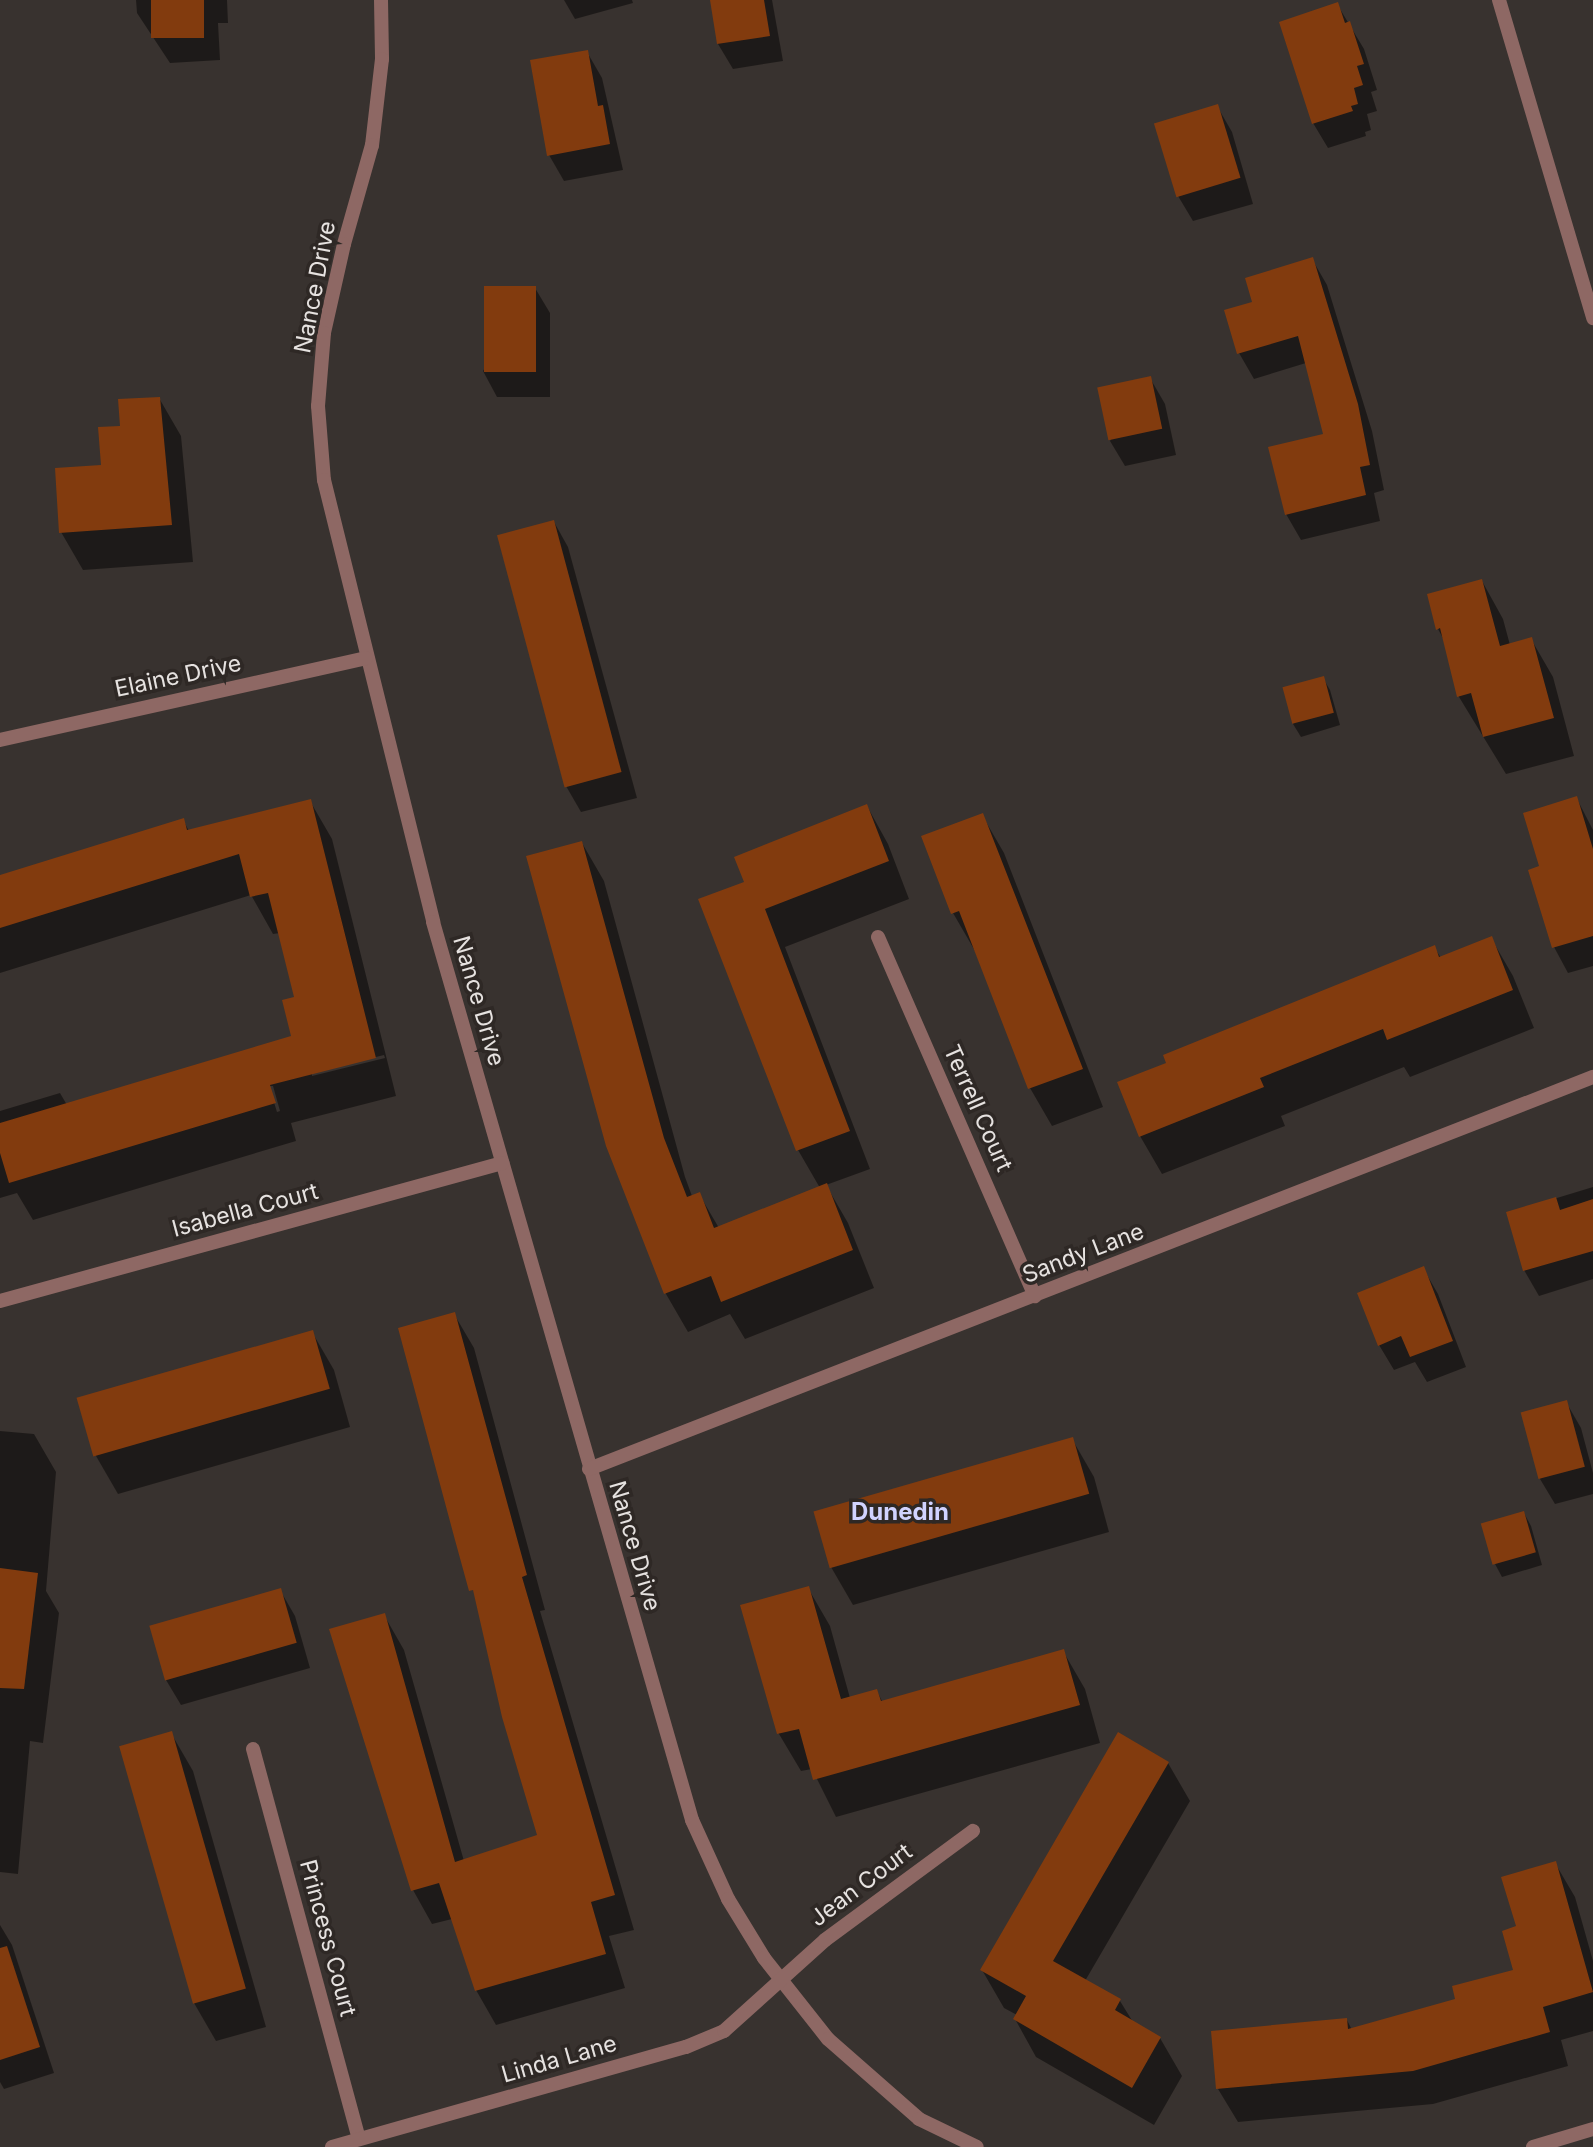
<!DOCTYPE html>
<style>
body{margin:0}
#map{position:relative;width:1593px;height:2147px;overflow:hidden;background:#38322f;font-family:Inter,sans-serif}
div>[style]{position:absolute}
.shadow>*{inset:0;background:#0007}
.building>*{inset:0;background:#823b0e;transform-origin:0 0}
.minor>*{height:14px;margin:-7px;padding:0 7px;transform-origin:7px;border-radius:7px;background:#8e6864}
.tertiary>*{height:14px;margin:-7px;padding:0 7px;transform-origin:7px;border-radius:7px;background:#8e6864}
span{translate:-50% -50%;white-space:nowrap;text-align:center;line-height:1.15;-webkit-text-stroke:7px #2e2825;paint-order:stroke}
.street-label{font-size:23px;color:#e6e2e0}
.neighbourhood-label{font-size:24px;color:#d1d3ff;font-weight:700}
</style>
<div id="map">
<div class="shadow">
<i style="clip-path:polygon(136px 0,227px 0,228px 23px,218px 23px,220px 60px,170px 63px,137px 13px)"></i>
<i style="clip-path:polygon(564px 0,632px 0,633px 3px,575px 19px)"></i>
<i style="clip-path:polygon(712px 0,772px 0,783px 61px,733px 69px,718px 44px)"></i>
<i style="clip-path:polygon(1337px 4px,1364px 49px,1377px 90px,1371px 92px,1377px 111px,1367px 114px,1371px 130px,1365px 132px,1366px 136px,1328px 148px,1313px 123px)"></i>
<i style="clip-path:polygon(587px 52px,602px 78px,623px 170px,564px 181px,549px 155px)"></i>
<i style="clip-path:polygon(1217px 106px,1232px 132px,1253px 204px,1193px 221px,1178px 196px,1157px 124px)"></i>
<i style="clip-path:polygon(1312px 259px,1327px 285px,1372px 431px,1384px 490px,1374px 493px,1380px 521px,1301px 540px,1286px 514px,1325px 435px,1306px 363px,1254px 379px,1239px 353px,1255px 303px)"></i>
<i style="clip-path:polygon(535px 288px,550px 313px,550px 397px,497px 397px,483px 371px)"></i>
<i style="clip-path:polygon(1150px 378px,1165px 404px,1176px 455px,1125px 466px,1110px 441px)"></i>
<i style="clip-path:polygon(159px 398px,181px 436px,193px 562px,83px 570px,61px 532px,103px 467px,122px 428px)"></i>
<i style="clip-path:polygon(554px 522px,568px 547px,637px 798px,581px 812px,566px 786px)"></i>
<i style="clip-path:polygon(1482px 581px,1503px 619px,1510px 645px,1531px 639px,1553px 677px,1574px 756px,1506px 774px,1459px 697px,1445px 642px,1438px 629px)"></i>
<i style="clip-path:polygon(1323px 678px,1330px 690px,1340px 725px,1301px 737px,1293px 724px)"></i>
<i style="clip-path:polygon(1577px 799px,1593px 830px,1593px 966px,1568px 973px,1554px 947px,1541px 868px)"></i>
<i style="clip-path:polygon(evenodd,310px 801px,332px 839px,396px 1096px,291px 1123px,296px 1141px,33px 1220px,17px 1193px,0 1198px,0 1111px,60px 1093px,67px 1105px,293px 1037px,297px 998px,280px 933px,273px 934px,251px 895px,0 973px,0 876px,183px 820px,189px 831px,310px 801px,384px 1055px,385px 1058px,312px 1076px,312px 1073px,384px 1055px,310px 801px,269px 1086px,273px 1086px,280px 1111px,277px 1112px,269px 1086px)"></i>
<i style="clip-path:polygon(867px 806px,888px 844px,909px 899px,785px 947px,870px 1169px,826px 1185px,848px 1223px,874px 1288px,745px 1339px,730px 1314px,688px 1332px,666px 1294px,607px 1146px,582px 843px,604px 881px,685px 1177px,692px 1196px,699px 1194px,719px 1228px,820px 1188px,798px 1150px,746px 883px)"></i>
<i style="clip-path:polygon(982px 815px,1004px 853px,1103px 1107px,1052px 1126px,1030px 1088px,975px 951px,953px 913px)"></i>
<i style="clip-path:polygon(1491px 938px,1513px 976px,1534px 1028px,1410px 1077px,1404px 1067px,1281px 1116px,1285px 1126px,1162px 1174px,1140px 1136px,1434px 947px,1441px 958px)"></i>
<i style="clip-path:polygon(1593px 1187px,1593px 1279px,1539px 1296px,1524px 1270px,1508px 1213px)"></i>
<i style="clip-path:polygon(1423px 1268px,1438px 1294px,1466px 1367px,1427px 1382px,1415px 1362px,1394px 1370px,1379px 1345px)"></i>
<i style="clip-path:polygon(454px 1314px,474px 1348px,545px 1610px,540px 1611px,634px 1930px,609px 1936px,625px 1988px,496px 2025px,476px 1990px,452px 1919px,432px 1924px,413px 1890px,384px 1615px,404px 1650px,464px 1861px,539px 1836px,477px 1600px,456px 1540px)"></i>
<i style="clip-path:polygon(312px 1332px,334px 1370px,350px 1427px,118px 1494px,96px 1456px,80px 1400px)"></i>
<i style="clip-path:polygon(1566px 1402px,1581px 1428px,1593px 1473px,1593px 1494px,1555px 1504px,1540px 1479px)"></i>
<i style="clip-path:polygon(0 1431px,34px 1434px,56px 1472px,46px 1591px,59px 1613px,43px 1743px,30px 1741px,18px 1874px,0 1872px)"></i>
<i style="clip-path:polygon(1072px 1439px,1094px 1477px,1109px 1532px,853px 1605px,831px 1567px,816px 1514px)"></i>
<i style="clip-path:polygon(1524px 1513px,1531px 1526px,1542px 1565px,1502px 1577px,1495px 1564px)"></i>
<i style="clip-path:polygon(808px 1588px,830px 1626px,850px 1698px,877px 1691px,883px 1703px,1063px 1651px,1085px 1689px,1100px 1743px,836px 1817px,812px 1769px,801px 1771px,779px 1734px,742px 1607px)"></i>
<i style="clip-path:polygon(280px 1590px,295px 1616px,310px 1668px,181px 1705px,166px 1680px,151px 1627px)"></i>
<i style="clip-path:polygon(171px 1733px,193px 1771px,266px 2027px,216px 2041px,194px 2003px)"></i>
<i style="clip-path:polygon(1168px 1763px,1190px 1801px,1085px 1981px,1120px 2001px,1133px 2022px,1160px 2038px,1182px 2076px,1154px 2125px,1036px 2057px,1015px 2019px,1017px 2015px,1004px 2008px,982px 1970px)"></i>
<i style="clip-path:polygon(1555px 1863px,1575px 1897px,1593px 1961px,1593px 2031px,1561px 2040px,1568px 2066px,1433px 2104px,1238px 2122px,1218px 2089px,1347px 2020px,1352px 2030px,1457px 2000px,1515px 1971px,1518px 1927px)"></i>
<i style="clip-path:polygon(0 1925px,12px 1945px,54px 2073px,4px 2089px,0 2082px)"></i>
</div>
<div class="building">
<i style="left:151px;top:0;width:53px;height:38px"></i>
<i style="clip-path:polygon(710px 0,764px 0,770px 36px,717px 44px)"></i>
<i style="clip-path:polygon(1338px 2px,1345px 23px,1350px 21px,1364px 64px,1357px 66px,1363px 85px,1354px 88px,1358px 104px,1351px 106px,1353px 111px,1312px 124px,1279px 22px)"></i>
<i style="clip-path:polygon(588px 50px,598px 106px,603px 105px,610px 144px,547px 156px,530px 60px)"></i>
<i style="left:1218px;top:104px;width:77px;height:67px;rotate:73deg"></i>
<i style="clip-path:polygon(1313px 257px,1358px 404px,1370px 465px,1360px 467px,1366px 495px,1285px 515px,1268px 447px,1323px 434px,1298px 336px,1237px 354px,1224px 310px,1252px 302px,1245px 278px)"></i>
<i style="left:484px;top:286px;width:52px;height:86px"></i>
<i style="left:1151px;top:376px;width:54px;height:55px;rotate:78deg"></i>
<i style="clip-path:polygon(160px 397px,172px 525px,59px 533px,55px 468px,101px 465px,98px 427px,120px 426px,118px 399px)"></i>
<i style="left:554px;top:520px;width:261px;height:59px;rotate:75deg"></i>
<i style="clip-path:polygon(1482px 579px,1500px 646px,1532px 637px,1554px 718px,1483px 737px,1471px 693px,1457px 697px,1440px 628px,1436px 630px,1427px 594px)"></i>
<i style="left:1324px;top:676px;width:38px;height:43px;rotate:75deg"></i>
<i style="clip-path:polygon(1577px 796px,1593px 849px,1593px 936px,1552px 948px,1528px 870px,1539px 866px,1523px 813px)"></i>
<i style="clip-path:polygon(311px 799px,376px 1058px,270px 1085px,276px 1103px,9px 1183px,0 1153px,0 1123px,291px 1036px,282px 1000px,294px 997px,268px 893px,250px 897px,239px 854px,0 928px,0 875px,184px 818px,187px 830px)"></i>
<i style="clip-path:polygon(867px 804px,889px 861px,765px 909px,850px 1131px,796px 1151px,698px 899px,744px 882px,734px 857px)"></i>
<i style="clip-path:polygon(983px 813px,1083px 1069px,1028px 1089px,959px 911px,951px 914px,921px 836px)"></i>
<i style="clip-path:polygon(582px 841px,664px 1138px,687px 1197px,700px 1192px,714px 1228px,827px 1183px,853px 1250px,721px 1302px,711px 1276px,664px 1294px,606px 1146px,526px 856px)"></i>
<i style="clip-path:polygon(1492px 936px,1513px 990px,1387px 1040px,1383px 1029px,1260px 1078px,1264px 1087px,1139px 1137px,1117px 1082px,1166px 1063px,1163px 1055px,1435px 945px,1439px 957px)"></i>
<i style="clip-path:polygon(1556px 1197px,1560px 1210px,1593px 1199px,1593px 1251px,1523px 1271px,1506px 1212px)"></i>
<i style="clip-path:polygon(1424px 1266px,1453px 1341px,1410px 1357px,1401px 1336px,1378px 1346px,1357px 1293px)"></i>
<i style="clip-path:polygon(455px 1312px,527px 1575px,522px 1577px,615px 1895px,591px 1902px,606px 1954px,475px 1991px,439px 1883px,411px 1891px,329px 1629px,385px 1613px,455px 1862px,537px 1835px,502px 1717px,473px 1590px,469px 1591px,455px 1540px,398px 1328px)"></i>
<i style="left:313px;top:1330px;width:61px;height:246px;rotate:74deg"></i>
<i style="left:1567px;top:1400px;width:69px;height:48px;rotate:75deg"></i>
<i style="left:1073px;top:1437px;width:59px;height:270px;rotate:74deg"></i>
<i style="left:1524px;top:1511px;width:43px;height:45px;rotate:74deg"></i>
<i style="clip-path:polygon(0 1568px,38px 1573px,24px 1689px,0 1688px)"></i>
<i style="clip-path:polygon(809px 1586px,841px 1699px,877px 1689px,881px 1701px,1064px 1649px,1080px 1705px,813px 1780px,799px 1729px,777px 1734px,740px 1605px)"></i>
<i style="left:281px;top:1588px;width:57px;height:137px;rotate:74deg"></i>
<i style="left:172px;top:1731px;width:268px;height:55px;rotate:74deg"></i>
<i style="clip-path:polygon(1118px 1732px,1169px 1762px,1053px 1961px,1121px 1999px,1115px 2010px,1161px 2037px,1132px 2088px,1013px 2019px,1026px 1996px,980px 1970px)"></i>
<i style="clip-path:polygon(1556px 1861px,1593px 1992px,1543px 2007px,1550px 2032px,1413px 2071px,1216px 2089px,1211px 2031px,1347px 2018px,1348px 2029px,1455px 1999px,1452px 1986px,1513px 1970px,1502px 1931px,1516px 1926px,1501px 1877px)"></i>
<i style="clip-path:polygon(7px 1946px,40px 2047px,0 2060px,0 1948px)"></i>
</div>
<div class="minor">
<i style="left:381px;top:0;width:59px;rotate:89deg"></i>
<i style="left:382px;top:59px;width:87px;rotate:96.6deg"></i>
<i style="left:372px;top:145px;width:103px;rotate:105.8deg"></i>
<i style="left:344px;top:244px;width:91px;rotate:102.7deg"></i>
<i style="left:324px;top:333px;width:73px;rotate:94.7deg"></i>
<i style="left:318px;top:406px;width:74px;rotate:85.4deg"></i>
<i style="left:324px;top:480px;width:455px;rotate:76.1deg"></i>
<i style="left:433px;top:922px;width:935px;rotate:73.91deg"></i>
<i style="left:692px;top:1820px;width:87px;rotate:65.5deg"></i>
<i style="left:728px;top:1899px;width:69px;rotate:58.6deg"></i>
<i style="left:764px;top:1958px;width:103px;rotate:51.7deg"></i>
<i style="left:828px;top:2039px;width:121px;rotate:41.3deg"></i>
<i style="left:919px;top:2119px;width:64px;rotate:25.8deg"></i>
<i style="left:0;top:740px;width:375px;rotate:-12.6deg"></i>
<i style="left:878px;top:937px;width:392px;rotate:66.4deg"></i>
<i style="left:0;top:1301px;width:521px;rotate:-15.37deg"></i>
<i style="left:589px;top:1469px;width:1078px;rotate:-21.33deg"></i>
<i style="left:253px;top:1749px;width:404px;rotate:74.8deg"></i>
<i style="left:332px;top:2147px;width:368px;rotate:-15.8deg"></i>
<i style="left:686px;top:2047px;width:41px;rotate:-22.8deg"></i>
<i style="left:724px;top:2031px;width:136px;rotate:-42deg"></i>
<i style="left:825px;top:1940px;width:184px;rotate:-36.4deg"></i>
<i style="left:1533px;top:2147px;width:63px;rotate:-16.7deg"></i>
</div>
<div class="tertiary">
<i style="left:1499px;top:0;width:332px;rotate:73.5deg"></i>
</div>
<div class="street-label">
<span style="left:315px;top:287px;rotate:-79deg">Nance Drive</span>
<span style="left:178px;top:676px;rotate:-12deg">Elaine Drive</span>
<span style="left:479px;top:1001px;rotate:74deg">Nance Drive</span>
<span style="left:978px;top:1108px;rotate:66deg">Terrell Court</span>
<span style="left:245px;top:1210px;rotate:-15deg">Isabella Court</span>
<span style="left:1083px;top:1253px;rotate:-21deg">Sandy Lane</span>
<span style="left:635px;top:1546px;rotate:74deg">Nance Drive</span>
<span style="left:861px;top:1885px;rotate:-37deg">Jean Court</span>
<span style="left:328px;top:1938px;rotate:75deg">Princess Court</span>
<span style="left:559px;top:2059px;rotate:-16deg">Linda Lane</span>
</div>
<div class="neighbourhood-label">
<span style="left:900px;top:1512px">Dunedin</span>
</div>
</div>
